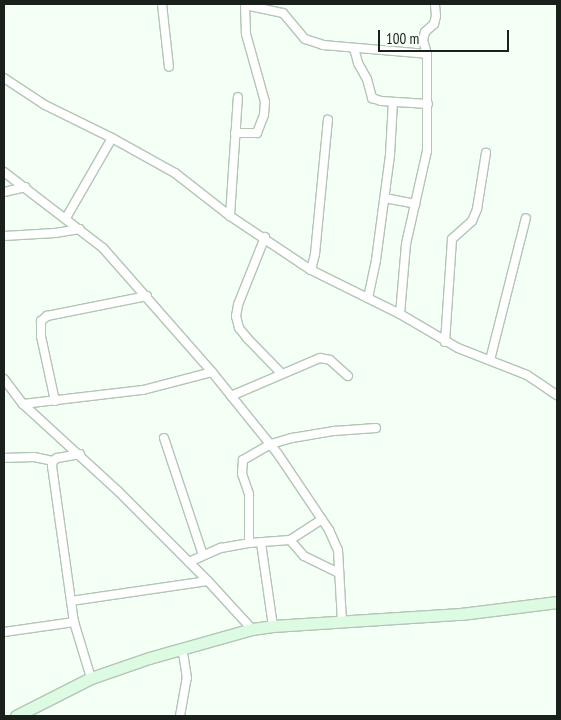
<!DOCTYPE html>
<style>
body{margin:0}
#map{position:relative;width:561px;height:720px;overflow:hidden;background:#f4fff5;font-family:"PT Sans Narrow",sans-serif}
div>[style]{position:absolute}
.roads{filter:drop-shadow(1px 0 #b3c5b5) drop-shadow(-1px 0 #b3c5b5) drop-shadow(0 1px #b3c5b5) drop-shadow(0 -1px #b3c5b5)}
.street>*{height:8px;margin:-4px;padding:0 4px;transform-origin:4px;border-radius:4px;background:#fff}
.secondary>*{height:11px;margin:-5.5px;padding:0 5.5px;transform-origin:5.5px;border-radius:5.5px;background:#dcfbe2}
span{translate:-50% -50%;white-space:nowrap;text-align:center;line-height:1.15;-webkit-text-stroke:4px #f4fff5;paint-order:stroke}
.frame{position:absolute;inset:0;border:5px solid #1a201b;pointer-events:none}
.scale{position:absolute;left:378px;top:30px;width:131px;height:22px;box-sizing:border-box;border:2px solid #1a201b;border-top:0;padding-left:6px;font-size:15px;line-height:18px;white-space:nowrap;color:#1a201b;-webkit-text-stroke:4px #f4fff5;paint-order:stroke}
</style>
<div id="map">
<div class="roads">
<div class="street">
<i style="left:162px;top:4px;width:63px;rotate:83.7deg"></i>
<i style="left:245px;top:5px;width:39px;rotate:12deg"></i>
<i style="left:283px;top:13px;width:34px;rotate:50deg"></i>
<i style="left:305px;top:39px;width:19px;rotate:18deg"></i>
<i style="left:323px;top:45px;width:104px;rotate:4.9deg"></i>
<i style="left:354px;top:48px;width:16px;rotate:75deg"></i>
<i style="left:358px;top:63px;width:18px;rotate:61deg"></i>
<i style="left:367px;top:79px;width:20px;rotate:75deg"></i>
<i style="left:372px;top:98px;width:9px;rotate:18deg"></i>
<i style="left:381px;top:101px;width:47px;rotate:3.7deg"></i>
<i style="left:4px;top:78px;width:49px;rotate:33.4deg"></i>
<i style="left:45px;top:105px;width:75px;rotate:26.2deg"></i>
<i style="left:112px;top:138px;width:72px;rotate:29.1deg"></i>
<i style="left:175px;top:173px;width:70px;rotate:38deg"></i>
<i style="left:230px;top:216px;width:97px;rotate:33.7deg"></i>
<i style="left:311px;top:270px;width:99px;rotate:26.3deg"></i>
<i style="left:400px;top:314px;width:67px;rotate:30.4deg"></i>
<i style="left:458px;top:348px;width:74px;rotate:21.4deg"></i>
<i style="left:527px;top:375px;width:36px;rotate:34deg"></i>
<i style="left:235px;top:133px;width:22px"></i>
<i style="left:257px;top:133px;width:19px;rotate:-69deg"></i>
<i style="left:264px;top:115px;width:13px;rotate:-86deg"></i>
<i style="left:265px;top:102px;width:71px;rotate:-105.6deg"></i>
<i style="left:246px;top:34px;width:30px;rotate:-92deg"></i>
<i style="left:4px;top:172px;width:125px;rotate:37.5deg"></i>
<i style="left:103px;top:248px;width:165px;rotate:48.7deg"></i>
<i style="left:212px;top:372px;width:105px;rotate:51.2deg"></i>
<i style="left:278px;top:454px;width:92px;rotate:56.1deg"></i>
<i style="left:329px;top:530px;width:22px;rotate:66deg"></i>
<i style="left:338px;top:550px;width:71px;rotate:86.8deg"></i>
<i style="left:4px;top:192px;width:22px;rotate:-13deg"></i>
<i style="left:385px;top:198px;width:31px;rotate:11deg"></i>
<i style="left:230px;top:216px;width:119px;rotate:-86.2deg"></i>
<i style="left:66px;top:218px;width:92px;rotate:-60.1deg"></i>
<i style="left:4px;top:236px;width:51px;rotate:-3.4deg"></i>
<i style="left:55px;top:233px;width:25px;rotate:-9deg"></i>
<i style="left:265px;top:237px;width:73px;rotate:111.7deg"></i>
<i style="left:238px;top:305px;width:11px;rotate:100deg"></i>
<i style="left:236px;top:316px;width:12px;rotate:76deg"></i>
<i style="left:239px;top:328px;width:13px;rotate:51deg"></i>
<i style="left:247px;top:338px;width:50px;rotate:45.8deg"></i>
<i style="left:311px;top:270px;width:16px;rotate:-76deg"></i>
<i style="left:315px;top:254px;width:135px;rotate:-84.5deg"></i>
<i style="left:368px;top:298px;width:39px;rotate:-78deg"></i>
<i style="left:376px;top:260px;width:106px;rotate:-82.4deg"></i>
<i style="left:390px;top:155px;width:53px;rotate:-86.8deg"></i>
<i style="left:400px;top:314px;width:70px;rotate:-85.1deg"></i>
<i style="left:406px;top:244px;width:95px;rotate:-77.3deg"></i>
<i style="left:427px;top:151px;width:97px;rotate:-90deg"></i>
<i style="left:427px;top:54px;width:15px;rotate:-106deg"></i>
<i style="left:423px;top:40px;width:8px;rotate:-76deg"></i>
<i style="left:425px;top:32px;width:12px;rotate:-42deg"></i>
<i style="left:434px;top:24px;width:8px;rotate:-76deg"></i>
<i style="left:436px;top:16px;width:12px;rotate:-95deg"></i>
<i style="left:445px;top:342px;width:103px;rotate:-86.1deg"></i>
<i style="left:452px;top:239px;width:27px;rotate:-42deg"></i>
<i style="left:472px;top:221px;width:13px;rotate:-67deg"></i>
<i style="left:477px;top:209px;width:57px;rotate:-80.9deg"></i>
<i style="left:490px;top:360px;width:146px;rotate:-75.8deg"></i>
<i style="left:4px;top:379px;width:31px;rotate:53deg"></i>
<i style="left:23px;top:404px;width:129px;rotate:42.5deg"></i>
<i style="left:118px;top:491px;width:127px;rotate:45deg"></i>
<i style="left:208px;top:581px;width:65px;rotate:47.5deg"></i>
<i style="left:231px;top:396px;width:97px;rotate:-23.1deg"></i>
<i style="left:320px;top:358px;width:10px;rotate:11deg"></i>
<i style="left:330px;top:360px;width:24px;rotate:42deg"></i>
<i style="left:55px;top:401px;width:66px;rotate:-102.2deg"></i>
<i style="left:41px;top:336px;width:15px;rotate:-90deg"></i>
<i style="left:41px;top:321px;width:8px;rotate:-40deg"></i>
<i style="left:47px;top:316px;width:102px;rotate:-11.3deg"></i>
<i style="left:23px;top:404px;width:121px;rotate:-6.7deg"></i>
<i style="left:143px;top:390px;width:71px;rotate:-14.6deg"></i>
<i style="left:164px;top:438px;width:123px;rotate:71.6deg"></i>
<i style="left:80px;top:454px;width:23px;rotate:170deg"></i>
<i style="left:57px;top:458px;width:5px;rotate:143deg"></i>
<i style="left:53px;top:461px;width:5px;rotate:101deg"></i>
<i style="left:52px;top:466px;width:158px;rotate:82deg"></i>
<i style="left:74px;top:622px;width:59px;rotate:73.1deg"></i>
<i style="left:4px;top:458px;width:30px;rotate:-2deg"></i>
<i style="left:34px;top:457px;width:19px;rotate:12deg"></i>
<i style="left:290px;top:540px;width:21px;rotate:49deg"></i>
<i style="left:304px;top:556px;width:39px;rotate:26deg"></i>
<i style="left:249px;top:543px;width:49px;rotate:-90deg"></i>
<i style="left:249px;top:494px;width:21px;rotate:-109deg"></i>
<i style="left:242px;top:474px;width:14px;rotate:-86deg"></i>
<i style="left:243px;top:460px;width:32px;rotate:-30deg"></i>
<i style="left:271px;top:444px;width:22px;rotate:-16deg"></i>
<i style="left:292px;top:438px;width:43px;rotate:-9.5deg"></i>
<i style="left:334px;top:431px;width:42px;rotate:-4.1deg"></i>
<i style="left:261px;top:543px;width:84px;rotate:81.8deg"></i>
<i style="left:189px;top:562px;width:35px;rotate:-24deg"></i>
<i style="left:221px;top:548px;width:28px;rotate:-10deg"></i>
<i style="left:249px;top:543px;width:41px;rotate:-4.2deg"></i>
<i style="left:290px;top:540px;width:38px;rotate:-33deg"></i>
<i style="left:71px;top:601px;width:138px;rotate:-8.3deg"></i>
<i style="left:4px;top:632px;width:71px;rotate:-8.1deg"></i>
<i style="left:180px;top:716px;width:39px;rotate:-80deg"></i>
<i style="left:187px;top:678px;width:30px;rotate:-99deg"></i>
</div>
<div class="secondary">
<i style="left:16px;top:716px;width:84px;rotate:-26.9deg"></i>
<i style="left:91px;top:678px;width:61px;rotate:-19deg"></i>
<i style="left:149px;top:658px;width:107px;rotate:-15.7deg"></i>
<i style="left:252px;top:629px;width:21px;rotate:-8deg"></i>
<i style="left:273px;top:626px;width:188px;rotate:-3.7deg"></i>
<i style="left:461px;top:614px;width:97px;rotate:-7.1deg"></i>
</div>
</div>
<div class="frame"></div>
<div class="scale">100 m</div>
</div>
